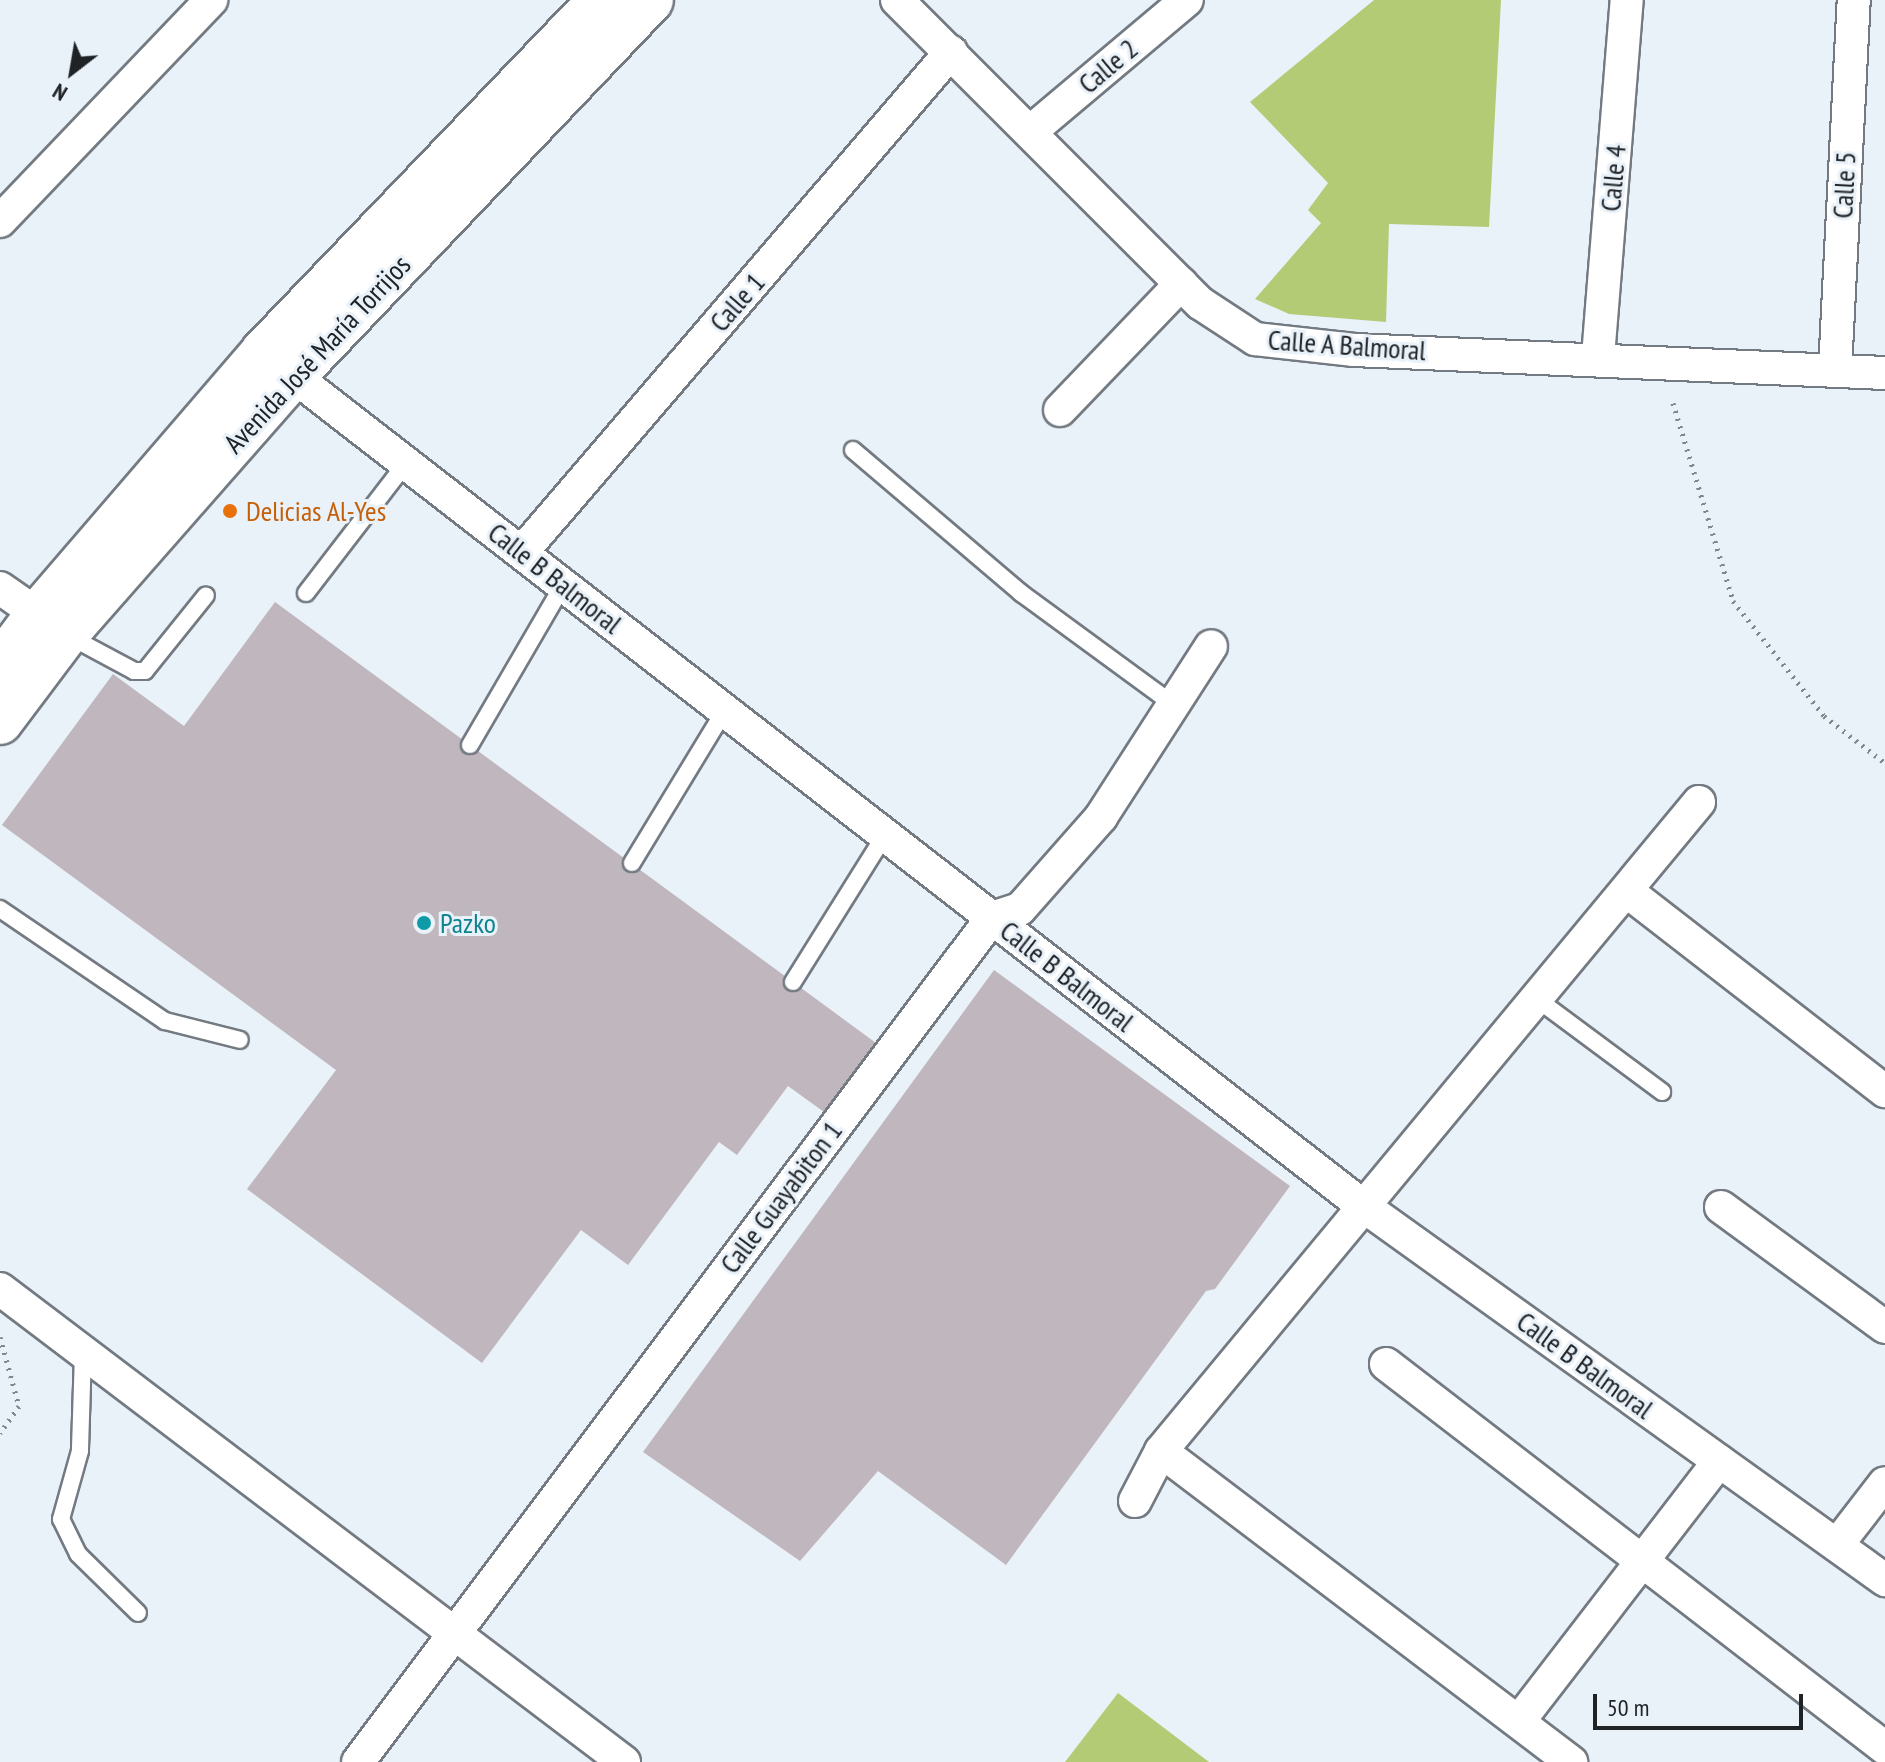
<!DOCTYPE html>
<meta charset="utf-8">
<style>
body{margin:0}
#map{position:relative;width:1885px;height:1762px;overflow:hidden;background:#e9f1f9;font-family:"PT Sans Narrow",sans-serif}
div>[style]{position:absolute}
.green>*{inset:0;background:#b4cb76}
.building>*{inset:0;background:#c0b7be}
.path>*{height:5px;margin-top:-2.5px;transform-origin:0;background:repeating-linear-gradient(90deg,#80868b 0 2px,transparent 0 8px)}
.roads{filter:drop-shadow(2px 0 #737a81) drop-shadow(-2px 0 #737a81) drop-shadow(0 2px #737a81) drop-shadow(0 -2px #737a81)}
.lane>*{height:16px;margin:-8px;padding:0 8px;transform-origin:8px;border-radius:8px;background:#fff}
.street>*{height:32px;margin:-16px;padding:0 16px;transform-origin:16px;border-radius:16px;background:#fff}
.secondary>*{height:44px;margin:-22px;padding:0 22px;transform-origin:22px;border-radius:22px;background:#fff}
.dots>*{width:22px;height:22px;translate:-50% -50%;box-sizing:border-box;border:4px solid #e9f1f9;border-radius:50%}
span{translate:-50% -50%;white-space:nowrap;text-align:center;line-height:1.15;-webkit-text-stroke:6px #e9f1f9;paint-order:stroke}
.street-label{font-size:28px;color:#202326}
.food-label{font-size:28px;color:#c56008}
.left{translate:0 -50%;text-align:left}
.culture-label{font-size:28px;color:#0d838f}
.north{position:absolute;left:32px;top:32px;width:80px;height:80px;-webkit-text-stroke:6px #e9f1f9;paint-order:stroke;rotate:211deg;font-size:22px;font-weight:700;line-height:32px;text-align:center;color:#202326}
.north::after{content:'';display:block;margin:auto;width:28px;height:36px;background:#202326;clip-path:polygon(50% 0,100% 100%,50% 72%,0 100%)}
.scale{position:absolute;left:1593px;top:1694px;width:210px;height:36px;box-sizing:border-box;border:4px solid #202326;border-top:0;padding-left:10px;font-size:24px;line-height:28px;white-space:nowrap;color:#202326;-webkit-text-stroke:6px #e9f1f9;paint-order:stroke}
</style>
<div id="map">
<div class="green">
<i style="clip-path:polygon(1374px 0,1501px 0,1489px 227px,1389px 224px,1386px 322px,1289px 314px,1255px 299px,1321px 223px,1308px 210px,1328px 183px,1250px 102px)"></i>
<i style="clip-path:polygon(1118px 1693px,1209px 1762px,1065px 1762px)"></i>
</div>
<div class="building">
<i style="clip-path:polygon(275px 602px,876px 1043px,824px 1112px,788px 1086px,737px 1155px,719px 1142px,628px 1265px,581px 1230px,482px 1363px,247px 1189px,336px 1070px,2px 825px,113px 674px,184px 726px)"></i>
<i style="clip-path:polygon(994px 970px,1290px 1186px,1215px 1289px,1206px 1291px,1006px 1565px,878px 1471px,800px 1561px,643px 1452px)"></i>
</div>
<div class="path">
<i style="left:1673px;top:403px;width:207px;rotate:73.1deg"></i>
<i style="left:1733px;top:601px;width:147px;rotate:51.6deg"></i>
<i style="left:1824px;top:716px;width:77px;rotate:37.6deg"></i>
<i style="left:0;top:1337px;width:72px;rotate:74.6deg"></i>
<i style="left:19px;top:1406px;width:33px;rotate:125deg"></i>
</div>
<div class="roads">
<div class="lane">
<i style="left:853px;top:450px;width:221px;rotate:40.4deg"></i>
<i style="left:1021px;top:593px;width:190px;rotate:36.2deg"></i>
<i style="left:306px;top:593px;width:164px;rotate:-52.4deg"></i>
<i style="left:67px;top:635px;width:76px;rotate:28.2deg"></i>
<i style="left:134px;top:671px;width:11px"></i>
<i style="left:145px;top:671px;width:97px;rotate:-51.2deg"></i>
<i style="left:470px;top:745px;width:185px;rotate:-59.8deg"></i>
<i style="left:632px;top:863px;width:179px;rotate:-58.7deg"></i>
<i style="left:0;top:909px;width:199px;rotate:34.2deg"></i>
<i style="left:165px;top:1021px;width:77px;rotate:14.2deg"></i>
<i style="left:793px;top:982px;width:173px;rotate:-58deg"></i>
<i style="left:1537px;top:999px;width:156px;rotate:36.6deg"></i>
<i style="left:83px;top:1353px;width:98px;rotate:91.8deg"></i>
<i style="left:80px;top:1451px;width:71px;rotate:105.6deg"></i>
<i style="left:61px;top:1519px;width:39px;rotate:64deg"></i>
<i style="left:78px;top:1554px;width:84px;rotate:44.5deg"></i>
</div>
<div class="street">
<i style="left:897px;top:0;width:429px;rotate:45deg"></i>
<i style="left:1200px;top:303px;width:66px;rotate:33.2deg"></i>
<i style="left:1255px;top:339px;width:100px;rotate:6.3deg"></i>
<i style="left:1354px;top:350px;width:531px;rotate:2.48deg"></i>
<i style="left:1030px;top:132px;width:205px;rotate:-40.1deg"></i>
<i style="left:0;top:221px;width:306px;rotate:-46.3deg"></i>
<i style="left:1598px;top:357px;width:358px;rotate:-85.4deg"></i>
<i style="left:278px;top:364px;width:1372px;rotate:37.81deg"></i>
<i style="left:1362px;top:1205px;width:644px;rotate:35.64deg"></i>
<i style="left:1835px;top:370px;width:370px;rotate:-87.1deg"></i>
<i style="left:1060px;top:410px;width:175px;rotate:-46.2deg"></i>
<i style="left:522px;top:552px;width:659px;rotate:-49.37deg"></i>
<i style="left:0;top:588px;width:65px;rotate:34.9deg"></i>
<i style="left:1628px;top:892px;width:325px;rotate:37.8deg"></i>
<i style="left:1721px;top:1207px;width:203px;rotate:36.2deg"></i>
<i style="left:0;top:1289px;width:783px;rotate:37.16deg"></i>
<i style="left:1386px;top:1364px;width:630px;rotate:37.58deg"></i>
<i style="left:1161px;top:1451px;width:515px;rotate:37.18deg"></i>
<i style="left:1135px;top:1501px;width:56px;rotate:-62.5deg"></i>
<i style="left:1161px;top:1451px;width:843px;rotate:-50.34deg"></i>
<i style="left:1837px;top:1545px;width:78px;rotate:-52.3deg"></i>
<i style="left:1519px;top:1721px;width:328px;rotate:-52.4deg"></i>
<i style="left:358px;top:1762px;width:1056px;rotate:-53.09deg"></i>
<i style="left:992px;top:918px;width:29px;rotate:-18deg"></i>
<i style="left:1020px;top:909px;width:123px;rotate:-48.6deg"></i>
<i style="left:1101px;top:817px;width:203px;rotate:-57.2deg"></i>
</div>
<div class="secondary">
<i style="left:0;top:665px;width:64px;rotate:-53.3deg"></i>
<i style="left:38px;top:614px;width:345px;rotate:-49.3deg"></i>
<i style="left:263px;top:352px;width:488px;rotate:-46.2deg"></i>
<i style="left:0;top:722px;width:110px;rotate:-53.1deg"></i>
<i style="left:66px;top:634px;width:344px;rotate:-48.7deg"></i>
<i style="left:293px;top:376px;width:519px;rotate:-46.4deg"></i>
</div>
</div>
<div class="dots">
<i style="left:230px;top:511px;background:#e8710a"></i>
<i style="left:424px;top:923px;background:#0f9aa8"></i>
</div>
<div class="street-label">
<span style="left:1108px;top:66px;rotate:-40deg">Calle 2</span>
<span style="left:1613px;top:178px;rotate:-85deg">Calle 4</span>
<span style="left:1844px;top:185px;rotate:-87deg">Calle 5</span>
<span style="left:737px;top:302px;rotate:-49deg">Calle 1</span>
<span style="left:1347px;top:345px;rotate:4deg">Calle A Balmoral</span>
<span style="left:317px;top:354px;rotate:-47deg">Avenida José María Torrijos</span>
<span style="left:555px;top:578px;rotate:38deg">Calle B Balmoral</span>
<span style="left:1067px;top:976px;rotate:38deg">Calle B Balmoral</span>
<span style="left:781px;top:1197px;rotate:-53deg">Calle Guayabiton 1</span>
<span style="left:1585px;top:1365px;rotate:36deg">Calle B Balmoral</span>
</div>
<div class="food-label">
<span class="left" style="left:246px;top:511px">Delicias Al-Yes</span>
</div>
<div class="culture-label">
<span class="left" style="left:440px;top:923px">Pazko</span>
</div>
<div class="north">N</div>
<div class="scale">50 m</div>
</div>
